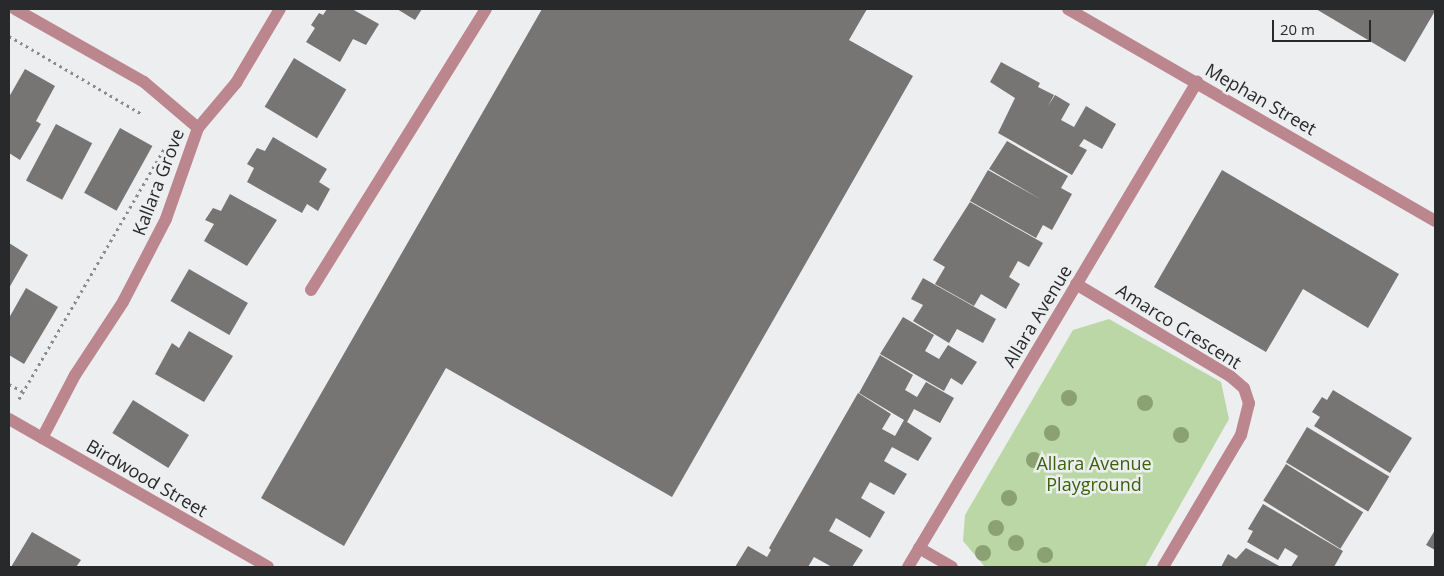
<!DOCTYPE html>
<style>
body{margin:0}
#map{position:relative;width:1444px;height:576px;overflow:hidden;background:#eceef0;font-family:"Open Sans",sans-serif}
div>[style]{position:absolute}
.green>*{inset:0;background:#bad7a5}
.building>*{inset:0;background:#777474;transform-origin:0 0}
.path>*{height:3px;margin-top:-1.5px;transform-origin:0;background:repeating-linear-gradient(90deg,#8a8b8d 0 2.5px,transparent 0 6.5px)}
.minor>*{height:12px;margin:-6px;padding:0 6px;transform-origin:6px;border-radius:6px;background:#bc868e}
.trees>*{width:16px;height:16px;margin:-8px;border-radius:50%;background:#8ba172}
span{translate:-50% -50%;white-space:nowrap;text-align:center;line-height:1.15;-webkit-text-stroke:5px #eceef0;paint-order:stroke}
.street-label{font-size:18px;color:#28292a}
.park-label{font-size:18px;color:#3b620b}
.frame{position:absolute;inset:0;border:10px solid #28292a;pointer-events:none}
.scale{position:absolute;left:1272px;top:20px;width:99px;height:22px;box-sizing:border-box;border:2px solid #28292a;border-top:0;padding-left:6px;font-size:15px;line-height:18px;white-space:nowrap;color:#28292a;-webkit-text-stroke:4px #eceef0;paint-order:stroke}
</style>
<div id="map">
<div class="green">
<i style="clip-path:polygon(1109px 319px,1221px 382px,1229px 419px,1145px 567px,985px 567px,963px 541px,965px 515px,1073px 330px)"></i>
</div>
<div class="building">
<i style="clip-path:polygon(327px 9px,352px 9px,379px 24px,366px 45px,353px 39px,340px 62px,306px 42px,315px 28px,311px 25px,319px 13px,323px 15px)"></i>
<i style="clip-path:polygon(397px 9px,422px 9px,415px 20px)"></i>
<i style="clip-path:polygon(542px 9px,867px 9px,849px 40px,913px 76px,672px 497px,446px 368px,344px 546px,261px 498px)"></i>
<i style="clip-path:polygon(1316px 9px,1435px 9px,1435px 11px,1405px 62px)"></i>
<i style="left:294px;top:58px;width:61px;height:57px;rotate:31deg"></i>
<i style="clip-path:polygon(1001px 62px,1040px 83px,1038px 87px,1054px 95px,1048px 106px,1055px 95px,1070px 104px,1061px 120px,1074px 127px,1086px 106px,1116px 124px,1102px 149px,1084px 139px,1079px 146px,1087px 150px,1072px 175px,998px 133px,1015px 98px,990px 82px)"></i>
<i style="clip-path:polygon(25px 69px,55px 86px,36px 121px,41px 124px,20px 160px,9px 153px,9px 97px)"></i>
<i style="left:56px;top:124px;width:41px;height:64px;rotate:28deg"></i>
<i style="left:120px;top:128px;width:37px;height:74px;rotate:29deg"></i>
<i style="clip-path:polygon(273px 137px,327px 169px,319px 182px,330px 189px,318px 211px,307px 204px,302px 213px,247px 182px,254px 168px,247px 164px,257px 148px,265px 151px)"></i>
<i style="clip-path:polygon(1007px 141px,1068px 176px,1061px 188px,1072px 194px,1052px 230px,1043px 225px,1036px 238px,970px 201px,988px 170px,1042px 200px,989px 169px)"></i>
<i style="clip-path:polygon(1222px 170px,1399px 274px,1368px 328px,1303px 289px,1266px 352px,1154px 287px)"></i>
<i style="clip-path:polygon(230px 194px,277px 220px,247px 266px,204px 241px,214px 224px,205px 220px,213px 208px,221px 211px)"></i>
<i style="clip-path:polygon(970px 202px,1043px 243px,1029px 267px,1018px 261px,1009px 277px,1020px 284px,1006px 309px,981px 294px,974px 306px,935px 284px,945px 267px,933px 260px)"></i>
<i style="clip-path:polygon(9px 243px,28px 255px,9px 288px)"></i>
<i style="left:189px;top:269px;width:68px;height:37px;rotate:30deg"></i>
<i style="clip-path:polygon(923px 278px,996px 319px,983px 343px,957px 329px,949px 343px,913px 321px,923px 305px,911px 299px)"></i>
<i style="clip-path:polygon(26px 288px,58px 307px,24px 364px,9px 355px,9px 318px)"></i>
<i style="clip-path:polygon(903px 317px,934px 335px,925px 351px,939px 359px,948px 345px,977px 362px,962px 385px,951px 378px,944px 391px,880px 354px)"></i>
<i style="clip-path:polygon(189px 331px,233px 356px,204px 402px,155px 374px,172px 343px,179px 348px)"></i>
<i style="clip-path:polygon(880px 355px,913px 375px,905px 390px,917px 397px,926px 382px,954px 398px,940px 423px,914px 409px,907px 422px,932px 438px,918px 461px,892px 447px,884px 461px,907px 474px,894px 495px,870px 482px,861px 498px,885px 512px,870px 538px,836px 518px,829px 531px,863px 550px,852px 567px,832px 567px,814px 557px,808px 567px,735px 567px,748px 546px,767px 557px,771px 550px,769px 548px,858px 393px,891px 414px,882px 429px,895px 436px,904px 420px,859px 393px)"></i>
<i style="clip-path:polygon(1333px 390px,1412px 438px,1390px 473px,1314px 426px,1320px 417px,1312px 412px,1322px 397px,1327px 400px)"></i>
<i style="left:133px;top:400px;width:66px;height:39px;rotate:32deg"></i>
<i style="left:1307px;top:427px;width:96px;height:41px;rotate:31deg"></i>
<i style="left:1286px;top:464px;width:91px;height:43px;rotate:32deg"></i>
<i style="clip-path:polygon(1263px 504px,1343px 551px,1334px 567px,1291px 567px,1298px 556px,1285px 548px,1278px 560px,1247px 542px,1253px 531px,1248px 529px)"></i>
<i style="clip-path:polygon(1435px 530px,1435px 550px,1426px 545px)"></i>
<i style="clip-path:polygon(32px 532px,81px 560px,76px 567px,11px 567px)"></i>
<i style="clip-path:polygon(1246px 548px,1281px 567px,1221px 567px,1228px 554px,1236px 559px)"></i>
</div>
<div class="path">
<i style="left:9px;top:36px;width:154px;rotate:30.4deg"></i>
<i style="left:9px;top:384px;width:18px;rotate:29deg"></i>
<i style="left:19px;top:399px;width:289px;rotate:-59.9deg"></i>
</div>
<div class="minor">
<i style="left:15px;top:9px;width:148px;rotate:29.5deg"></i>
<i style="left:144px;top:82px;width:71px;rotate:40.4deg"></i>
<i style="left:198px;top:128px;width:96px;rotate:109.4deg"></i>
<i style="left:166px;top:219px;width:93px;rotate:117.4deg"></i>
<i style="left:123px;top:302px;width:87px;rotate:123.3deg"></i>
<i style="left:75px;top:375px;width:71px;rotate:117.6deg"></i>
<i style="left:1068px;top:9px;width:424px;rotate:30deg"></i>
<i style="left:198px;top:128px;width:59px;rotate:-49.8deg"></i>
<i style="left:236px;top:83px;width:86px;rotate:-59.3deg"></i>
<i style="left:1076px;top:284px;width:179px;rotate:30.9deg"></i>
<i style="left:1230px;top:376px;width:18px;rotate:41deg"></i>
<i style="left:1244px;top:388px;width:16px;rotate:72deg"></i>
<i style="left:1249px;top:403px;width:33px;rotate:104deg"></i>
<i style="left:1241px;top:435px;width:153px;rotate:120.6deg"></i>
<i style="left:311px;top:290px;width:331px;rotate:-58.1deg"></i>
<i style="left:9px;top:419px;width:298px;rotate:29.7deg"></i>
<i style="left:919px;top:548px;width:38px;rotate:30deg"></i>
<i style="left:908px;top:567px;width:565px;rotate:-59.21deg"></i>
</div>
<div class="trees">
<i style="left:1069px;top:398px"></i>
<i style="left:1145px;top:403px"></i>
<i style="left:1052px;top:433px"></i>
<i style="left:1181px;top:435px"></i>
<i style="left:1034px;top:460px"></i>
<i style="left:1009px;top:498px"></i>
<i style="left:996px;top:528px"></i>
<i style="left:1016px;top:543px"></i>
<i style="left:983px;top:553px"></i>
<i style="left:1045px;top:555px"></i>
</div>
<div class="street-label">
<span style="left:1261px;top:99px;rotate:30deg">Mephan Street</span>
<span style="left:158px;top:182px;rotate:-69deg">Kallara Grove</span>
<span style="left:1037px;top:316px;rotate:-59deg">Allara Avenue</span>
<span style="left:1179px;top:326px;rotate:32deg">Amarco Crescent</span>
<span style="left:147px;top:478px;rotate:30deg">Birdwood Street</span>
</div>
<div class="park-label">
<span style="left:1094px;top:474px">Allara Avenue<br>Playground</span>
</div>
<div class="frame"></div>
<div class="scale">20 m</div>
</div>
